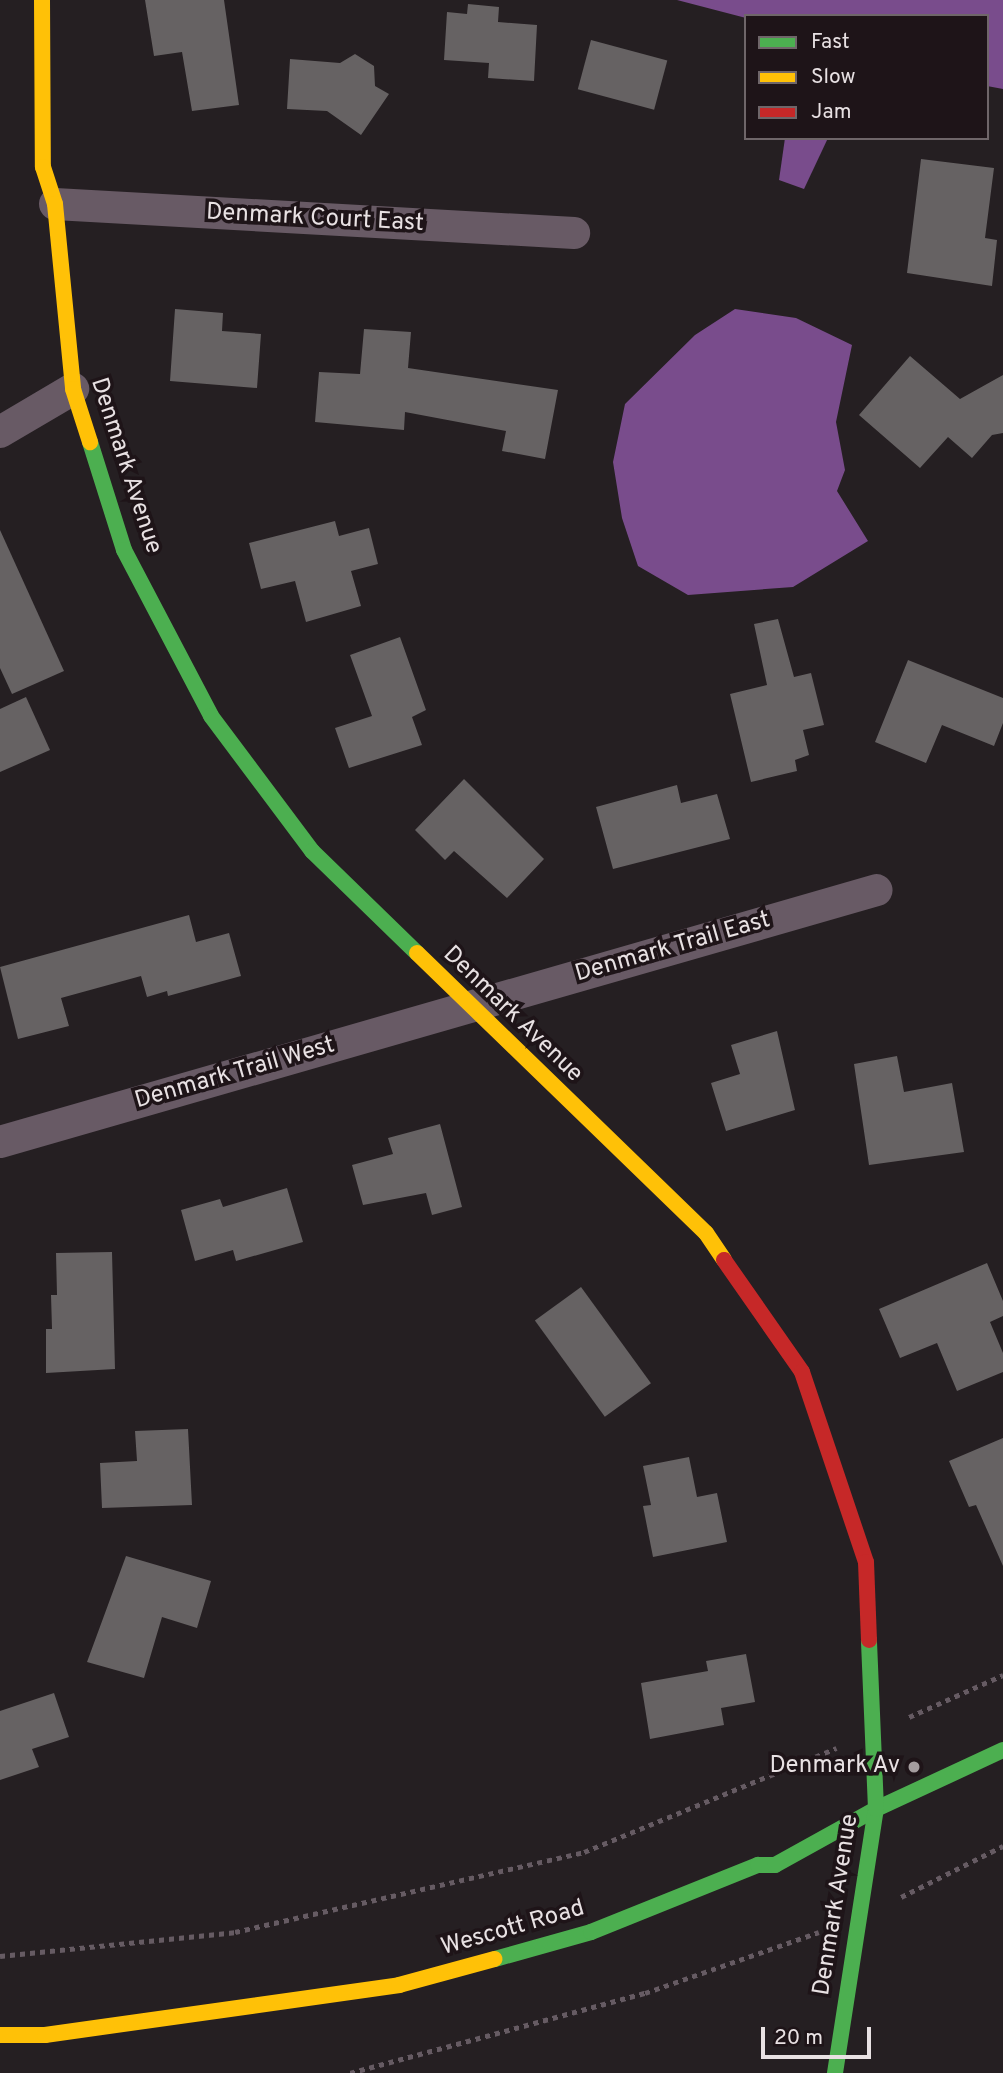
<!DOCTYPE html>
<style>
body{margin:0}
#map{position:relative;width:1003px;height:2073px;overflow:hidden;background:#251f22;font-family:Overpass,sans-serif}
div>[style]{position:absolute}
.water>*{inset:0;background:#794c8c}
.building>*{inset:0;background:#666263;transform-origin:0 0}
.path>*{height:4.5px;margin-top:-2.25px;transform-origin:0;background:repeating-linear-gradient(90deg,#665b63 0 5px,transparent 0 10px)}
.street>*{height:32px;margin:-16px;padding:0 16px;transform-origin:16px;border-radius:16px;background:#685a65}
.fast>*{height:16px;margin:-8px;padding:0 8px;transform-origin:8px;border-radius:8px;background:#4caf50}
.slow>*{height:16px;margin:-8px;padding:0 8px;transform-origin:8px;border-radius:8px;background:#ffc107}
.jam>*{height:16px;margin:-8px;padding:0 8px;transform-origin:8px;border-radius:8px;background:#c62828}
.dots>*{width:19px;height:19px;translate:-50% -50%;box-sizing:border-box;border:4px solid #1e1418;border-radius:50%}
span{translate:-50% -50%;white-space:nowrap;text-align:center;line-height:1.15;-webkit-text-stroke:7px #1e1418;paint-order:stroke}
.street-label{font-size:24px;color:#e8e1e3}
.poi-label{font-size:24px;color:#e8e1e3}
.right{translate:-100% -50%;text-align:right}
.legend{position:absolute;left:744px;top:14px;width:245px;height:126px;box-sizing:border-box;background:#1e1418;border:2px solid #6f6669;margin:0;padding:9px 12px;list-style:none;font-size:21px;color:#e8e1e3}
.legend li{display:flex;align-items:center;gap:14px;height:35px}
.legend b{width:35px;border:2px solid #6f6669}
.scale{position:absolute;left:761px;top:2027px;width:110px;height:32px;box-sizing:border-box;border:4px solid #e8e1e3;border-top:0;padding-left:9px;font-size:21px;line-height:24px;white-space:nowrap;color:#e8e1e3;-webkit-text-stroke:5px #1e1418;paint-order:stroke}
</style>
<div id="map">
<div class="water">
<i style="clip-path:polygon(677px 0,1003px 0,1003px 89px,987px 86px,987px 16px,746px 18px)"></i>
<i style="clip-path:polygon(785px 138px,828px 138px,804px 189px,779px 180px)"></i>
<i style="clip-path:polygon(735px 309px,796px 318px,852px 345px,836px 422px,845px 470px,837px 491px,868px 541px,793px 587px,688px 595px,638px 566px,622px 518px,613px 462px,625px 404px,695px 335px)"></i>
</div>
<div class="building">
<i style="clip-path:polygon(145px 0,224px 0,239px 105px,192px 111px,182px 52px,154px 56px)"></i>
<i style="clip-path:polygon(468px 4px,499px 7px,498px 22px,537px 25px,534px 81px,488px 78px,489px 63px,444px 60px,447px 12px,467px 14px)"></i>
<i style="left:591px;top:40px;width:79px;height:51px;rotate:15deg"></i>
<i style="clip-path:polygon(355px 54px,374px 66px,375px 86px,389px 94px,361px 135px,327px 111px,287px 109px,290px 59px,340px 63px)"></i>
<i style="clip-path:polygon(921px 159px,994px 168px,985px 238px,997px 240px,992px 286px,907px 273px)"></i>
<i style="clip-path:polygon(175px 309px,223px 313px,222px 331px,261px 334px,257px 388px,170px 381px)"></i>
<i style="clip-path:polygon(364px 329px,411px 332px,408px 368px,558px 390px,545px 459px,502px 451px,506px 431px,405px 412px,404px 430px,315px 422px,319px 372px,360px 374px)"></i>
<i style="clip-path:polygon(910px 356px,960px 399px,1003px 375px,1003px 433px,992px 435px,972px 458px,948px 437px,920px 468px,859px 415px)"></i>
<i style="clip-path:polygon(335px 521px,339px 536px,369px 528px,378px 564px,351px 571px,361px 606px,306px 622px,295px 581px,261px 589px,249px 543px)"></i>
<i style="clip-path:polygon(0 530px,64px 671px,12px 694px,0 668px)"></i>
<i style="clip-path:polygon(778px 619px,794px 677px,811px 673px,824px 725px,803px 730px,809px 755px,795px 760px,797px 771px,751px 782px,730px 694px,767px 685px,754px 624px)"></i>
<i style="clip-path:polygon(400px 637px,426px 710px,412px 717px,422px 745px,349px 768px,335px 728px,372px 716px,350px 655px)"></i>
<i style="clip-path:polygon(908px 660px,1003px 698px,1003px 723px,994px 746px,942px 725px,926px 763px,875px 742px)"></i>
<i style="clip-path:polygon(26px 697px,50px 750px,0 772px,0 709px)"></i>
<i style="clip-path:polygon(464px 779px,544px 859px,507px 898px,454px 851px,445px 860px,415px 830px)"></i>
<i style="clip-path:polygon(677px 785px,681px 803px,717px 794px,730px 839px,613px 869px,596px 807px)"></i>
<i style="clip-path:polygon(189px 915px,196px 942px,229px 933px,241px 976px,168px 996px,167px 991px,147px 997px,141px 976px,61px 998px,69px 1026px,18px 1039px,0 967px)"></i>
<i style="clip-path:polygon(777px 1031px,795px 1110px,726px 1131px,711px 1083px,740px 1074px,731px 1045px)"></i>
<i style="clip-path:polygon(897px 1056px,904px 1092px,952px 1083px,964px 1152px,869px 1165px,854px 1064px)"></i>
<i style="clip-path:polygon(440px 1124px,462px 1207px,432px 1215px,426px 1193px,363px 1205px,352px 1165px,393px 1154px,388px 1138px)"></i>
<i style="clip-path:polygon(287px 1188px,303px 1242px,236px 1261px,233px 1250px,195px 1261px,181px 1210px,220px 1199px,223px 1207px)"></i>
<i style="clip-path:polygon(112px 1252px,115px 1369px,46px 1373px,46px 1329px,52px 1329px,51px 1295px,57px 1295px,56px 1253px)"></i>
<i style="clip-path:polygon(987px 1263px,1003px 1301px,1003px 1316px,990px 1322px,1003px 1353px,1003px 1372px,957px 1391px,937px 1343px,900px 1358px,879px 1309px)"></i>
<i style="left:581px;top:1287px;width:119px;height:57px;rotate:54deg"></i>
<i style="clip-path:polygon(188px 1429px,192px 1505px,102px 1508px,100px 1463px,137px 1461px,135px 1431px)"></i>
<i style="clip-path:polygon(1003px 1438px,1003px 1566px,976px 1505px,969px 1507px,949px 1461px)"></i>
<i style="clip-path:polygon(689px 1457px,697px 1497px,717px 1493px,727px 1542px,653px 1557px,643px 1506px,651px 1505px,643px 1466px)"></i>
<i style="clip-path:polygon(126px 1556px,211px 1581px,197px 1628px,162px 1617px,144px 1678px,87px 1662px)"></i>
<i style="clip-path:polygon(746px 1654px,755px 1702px,721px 1708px,724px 1725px,650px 1739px,641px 1683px,708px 1671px,706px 1661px)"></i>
<i style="clip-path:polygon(54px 1693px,69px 1737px,32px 1749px,39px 1767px,0 1780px,0 1711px)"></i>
</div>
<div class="path">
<i style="left:909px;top:1717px;width:103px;rotate:-24.1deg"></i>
<i style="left:901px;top:1897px;width:114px;rotate:-26.6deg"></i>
<i style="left:0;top:1956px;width:236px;rotate:-5.8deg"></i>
<i style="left:235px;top:1932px;width:358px;rotate:-12.9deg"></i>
<i style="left:584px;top:1852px;width:273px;rotate:-22.4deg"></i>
<i style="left:350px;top:2073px;width:306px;rotate:-15.2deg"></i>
<i style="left:645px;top:1993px;width:184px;rotate:-19.3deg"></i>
</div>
<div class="street">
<i style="left:55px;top:204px;width:520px;rotate:3.2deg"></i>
<i style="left:0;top:432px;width:85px;rotate:-30.5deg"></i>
<i style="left:0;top:1142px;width:912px;rotate:-16.03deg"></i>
</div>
<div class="fast">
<i style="left:90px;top:442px;width:113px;rotate:72.5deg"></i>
<i style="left:124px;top:550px;width:187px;rotate:62.3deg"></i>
<i style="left:211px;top:716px;width:169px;rotate:53.2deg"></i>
<i style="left:312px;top:851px;width:146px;rotate:44.2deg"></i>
<i style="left:495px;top:1959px;width:100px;rotate:-15.7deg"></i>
<i style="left:591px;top:1932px;width:180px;rotate:-21.9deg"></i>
<i style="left:758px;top:1865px;width:17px"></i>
<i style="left:775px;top:1865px;width:115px;rotate:-29deg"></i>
<i style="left:876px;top:1809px;width:140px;rotate:-24.9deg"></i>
<i style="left:835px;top:2073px;width:267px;rotate:-81.2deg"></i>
<i style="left:876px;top:1809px;width:169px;rotate:-92.4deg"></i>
</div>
<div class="slow">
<i style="left:42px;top:0;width:167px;rotate:89.7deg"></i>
<i style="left:43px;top:167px;width:39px;rotate:72deg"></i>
<i style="left:55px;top:204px;width:186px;rotate:84.4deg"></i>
<i style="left:73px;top:389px;width:56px;rotate:72.2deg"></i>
<i style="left:417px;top:953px;width:402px;rotate:44.1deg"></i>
<i style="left:706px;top:1233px;width:32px;rotate:56deg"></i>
<i style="left:0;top:2035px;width:45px"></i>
<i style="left:45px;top:2035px;width:358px;rotate:-8deg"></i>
<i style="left:399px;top:1985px;width:99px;rotate:-15.2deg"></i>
</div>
<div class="jam">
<i style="left:724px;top:1260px;width:136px;rotate:55.1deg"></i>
<i style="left:802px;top:1372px;width:200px;rotate:71.4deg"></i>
<i style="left:866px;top:1562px;width:78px;rotate:87.8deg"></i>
</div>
<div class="dots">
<i style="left:914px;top:1767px;background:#a49d9f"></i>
</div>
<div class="street-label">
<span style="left:315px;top:219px;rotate:3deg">Denmark Court East</span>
<span style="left:125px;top:466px;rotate:72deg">Denmark Avenue</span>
<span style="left:673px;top:948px;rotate:-16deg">Denmark Trail East</span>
<span style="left:512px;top:1015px;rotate:44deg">Denmark Avenue</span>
<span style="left:235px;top:1074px;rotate:-16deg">Denmark Trail West</span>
<span style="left:837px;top:1905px;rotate:-81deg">Denmark Avenue</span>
<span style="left:513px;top:1929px;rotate:-16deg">Wescott Road</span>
</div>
<div class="poi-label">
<span class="right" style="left:900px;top:1767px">Denmark Av</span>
</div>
<ul class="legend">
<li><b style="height:9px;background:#4caf50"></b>Fast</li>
<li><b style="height:9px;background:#ffc107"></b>Slow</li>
<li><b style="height:9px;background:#c62828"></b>Jam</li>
</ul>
<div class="scale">20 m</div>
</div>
